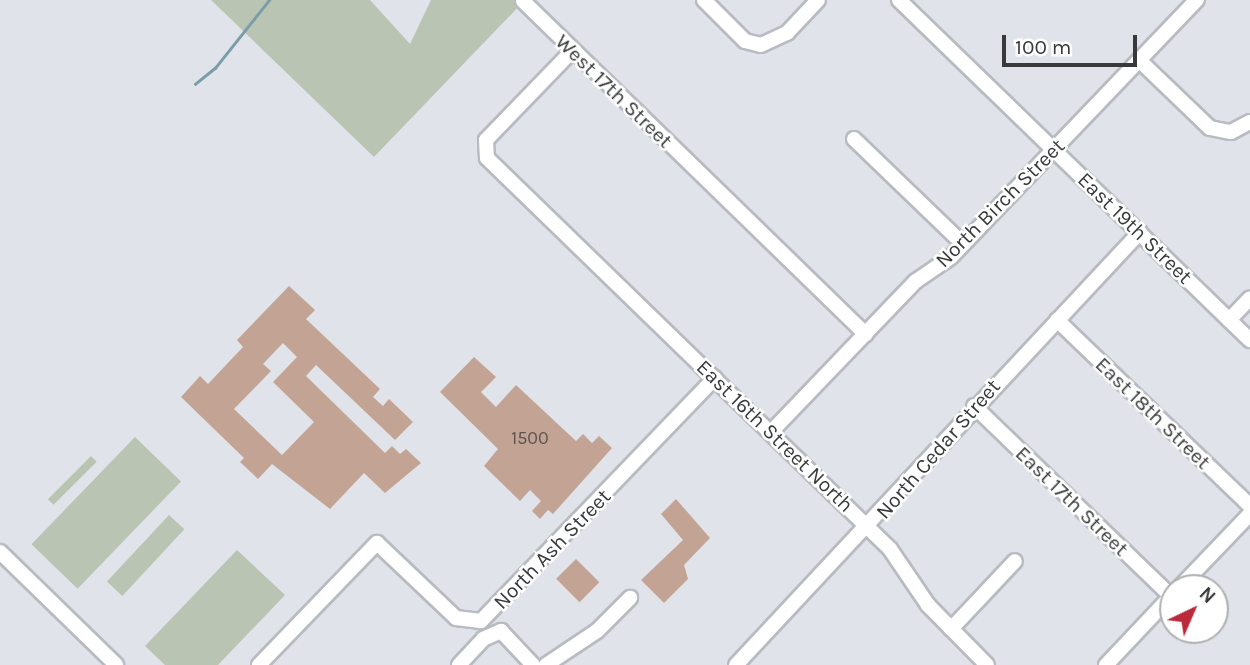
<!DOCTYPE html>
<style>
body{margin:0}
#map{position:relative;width:1250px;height:665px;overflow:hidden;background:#e1e3ea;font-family:Karla,sans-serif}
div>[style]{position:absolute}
.green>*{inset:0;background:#bac4b2;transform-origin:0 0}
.stream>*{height:2.5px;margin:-1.25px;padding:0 1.25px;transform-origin:1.25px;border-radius:1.25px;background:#799ea8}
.building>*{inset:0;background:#c3a494;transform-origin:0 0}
.roads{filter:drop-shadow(2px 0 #b8bbc1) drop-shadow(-2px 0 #b8bbc1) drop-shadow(0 2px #b8bbc1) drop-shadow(0 -2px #b8bbc1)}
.minor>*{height:14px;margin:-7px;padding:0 7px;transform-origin:7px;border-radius:7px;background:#fff}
span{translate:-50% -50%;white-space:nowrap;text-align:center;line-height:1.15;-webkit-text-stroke:5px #fff;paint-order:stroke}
.number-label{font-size:18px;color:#5b5451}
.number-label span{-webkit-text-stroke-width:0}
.street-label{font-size:21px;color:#38393b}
.north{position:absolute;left:1159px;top:574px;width:70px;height:70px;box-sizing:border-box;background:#fff;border:2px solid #afb0b1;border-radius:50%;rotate:44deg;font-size:19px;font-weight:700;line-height:28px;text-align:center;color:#38393b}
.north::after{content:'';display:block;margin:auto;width:24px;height:32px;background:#bb2a3a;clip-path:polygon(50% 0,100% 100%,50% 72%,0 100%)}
.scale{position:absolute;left:1002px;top:35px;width:135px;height:32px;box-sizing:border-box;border:4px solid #38393b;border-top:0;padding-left:9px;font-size:21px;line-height:24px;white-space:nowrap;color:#38393b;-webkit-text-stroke:5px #fff;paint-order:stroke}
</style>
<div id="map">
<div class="green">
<i style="clip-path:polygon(211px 0,370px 0,410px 44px,431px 0,525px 0,374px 157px)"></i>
<i style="left:135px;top:437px;width:64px;height:149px;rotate:44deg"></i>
<i style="left:91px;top:456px;width:8px;height:61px;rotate:45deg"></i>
<i style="left:169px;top:515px;width:21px;height:91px;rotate:43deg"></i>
<i style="clip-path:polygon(237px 550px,285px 595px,218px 665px,165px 665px,145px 646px)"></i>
</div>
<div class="stream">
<i style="left:195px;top:84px;width:26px;rotate:-39deg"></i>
<i style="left:215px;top:68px;width:87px;rotate:-51.5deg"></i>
</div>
<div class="building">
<i style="clip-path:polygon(evenodd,289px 286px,315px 310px,306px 319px,380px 389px,373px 397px,383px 406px,389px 399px,413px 422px,395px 440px,316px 365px,306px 376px,385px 453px,392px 446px,400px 454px,406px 449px,421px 463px,385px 493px,364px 473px,330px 509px,272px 464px,258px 479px,240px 462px,244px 458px,181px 397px,200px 376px,208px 384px,243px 347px,237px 340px,289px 286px,283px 343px,297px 357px,273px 382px,314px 422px,282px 455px,234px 409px,271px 371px,263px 364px,283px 343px)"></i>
<i style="clip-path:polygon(474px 357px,496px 377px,481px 392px,496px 407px,516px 385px,576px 441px,583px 434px,592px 443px,599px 436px,612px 448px,553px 514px,548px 510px,540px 519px,532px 511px,541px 501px,530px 490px,520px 501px,484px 466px,498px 449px,440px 392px)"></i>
<i style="clip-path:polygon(676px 499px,710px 538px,684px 565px,688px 579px,664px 603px,641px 580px,683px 540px,661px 514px)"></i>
<i style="left:576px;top:559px;width:33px;height:28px;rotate:45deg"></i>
</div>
<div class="roads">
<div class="minor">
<i style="left:704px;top:0;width:58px;rotate:45deg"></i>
<i style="left:745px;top:41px;width:16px;rotate:14deg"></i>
<i style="left:761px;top:45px;width:29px;rotate:-25deg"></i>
<i style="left:787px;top:33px;width:45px;rotate:-46.8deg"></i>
<i style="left:899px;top:0;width:489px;rotate:44.1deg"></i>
<i style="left:523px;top:1px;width:478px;rotate:44.2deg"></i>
<i style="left:573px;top:50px;width:125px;rotate:134deg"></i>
<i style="left:486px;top:140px;width:18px;rotate:87deg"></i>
<i style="left:487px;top:158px;width:562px;rotate:44.13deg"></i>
<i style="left:890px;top:549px;width:68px;rotate:55.8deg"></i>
<i style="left:928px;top:605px;width:84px;rotate:45.5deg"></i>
<i style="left:1139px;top:60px;width:98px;rotate:43.8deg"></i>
<i style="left:1210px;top:128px;width:21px;rotate:11deg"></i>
<i style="left:1231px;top:132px;width:21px;rotate:-28deg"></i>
<i style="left:854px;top:139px;width:151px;rotate:43.9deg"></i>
<i style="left:1057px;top:320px;width:268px;rotate:43.9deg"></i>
<i style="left:1229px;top:320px;width:30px;rotate:-46deg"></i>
<i style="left:974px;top:406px;width:274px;rotate:44deg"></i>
<i style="left:771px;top:432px;width:209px;rotate:-46.2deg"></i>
<i style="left:916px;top:281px;width:42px;rotate:-34.4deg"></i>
<i style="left:951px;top:257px;width:356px;rotate:-46.3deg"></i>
<i style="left:0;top:552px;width:162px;rotate:44.2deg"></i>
<i style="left:1179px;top:588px;width:103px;rotate:-46.2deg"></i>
<i style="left:951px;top:629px;width:93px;rotate:-46.7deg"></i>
<i style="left:259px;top:665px;width:170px;rotate:-46deg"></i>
<i style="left:377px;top:543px;width:109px;rotate:43.5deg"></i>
<i style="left:456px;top:618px;width:25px;rotate:7deg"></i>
<i style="left:481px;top:621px;width:337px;rotate:-46.1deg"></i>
<i style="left:459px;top:665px;width:35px;rotate:-47deg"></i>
<i style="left:483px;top:639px;width:20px;rotate:-24deg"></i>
<i style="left:501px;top:631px;width:47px;rotate:46.7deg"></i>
<i style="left:546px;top:665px;width:61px;rotate:-33.7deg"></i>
<i style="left:597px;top:631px;width:47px;rotate:-45deg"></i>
<i style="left:736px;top:665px;width:592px;rotate:-46.98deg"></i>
<i style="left:1106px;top:665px;width:98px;rotate:-46.7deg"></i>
</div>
</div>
<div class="number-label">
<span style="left:530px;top:438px">1500</span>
</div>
<div class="street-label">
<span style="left:614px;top:91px;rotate:44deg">West 17th Street</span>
<span style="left:1000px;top:203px;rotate:-45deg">North Birch Street</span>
<span style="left:1135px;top:228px;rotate:44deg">East 19th Street</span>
<span style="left:1153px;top:413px;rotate:44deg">East 18th Street</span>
<span style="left:775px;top:436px;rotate:44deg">East 16th Street North</span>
<span style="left:938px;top:449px;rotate:-49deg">North Cedar Street</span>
<span style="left:1072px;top:501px;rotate:44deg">East 17th Street</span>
<span style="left:552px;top:549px;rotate:-46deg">North Ash Street</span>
</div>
<div class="north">N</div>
<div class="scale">100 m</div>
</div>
